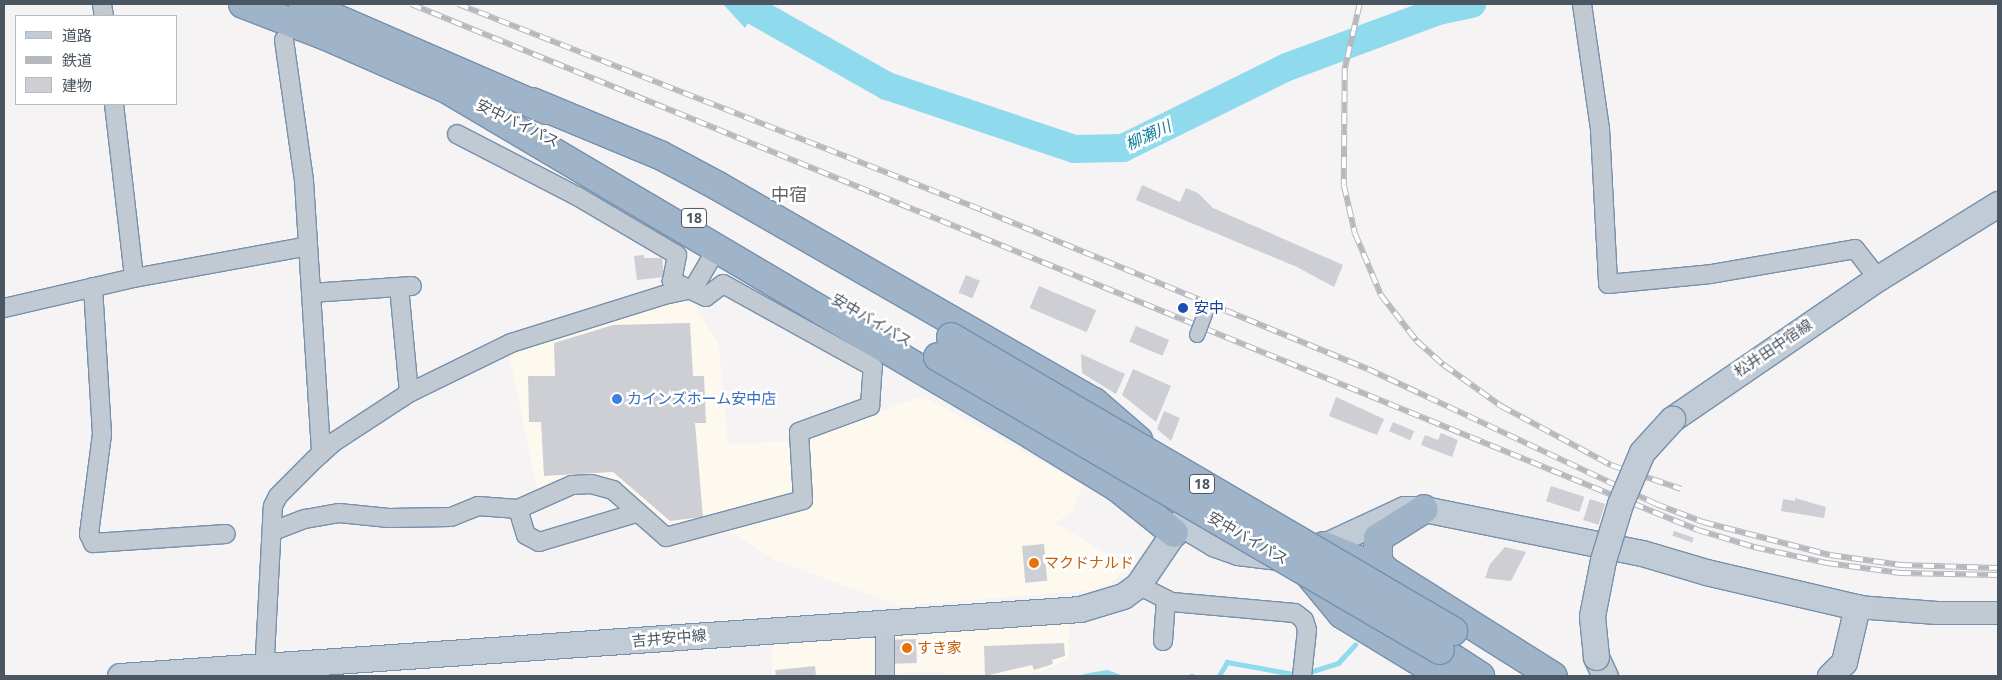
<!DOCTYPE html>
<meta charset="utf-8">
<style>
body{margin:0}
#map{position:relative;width:2002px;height:680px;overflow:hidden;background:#f5f3f3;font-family:"Noto Sans","Noto Sans JP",sans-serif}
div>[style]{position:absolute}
.commercial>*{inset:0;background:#fdf9ef;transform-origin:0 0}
.water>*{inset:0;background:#90daee}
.stream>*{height:4.5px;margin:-2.25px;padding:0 2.25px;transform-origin:2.25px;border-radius:2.25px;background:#90daee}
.river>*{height:28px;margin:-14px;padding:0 14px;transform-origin:14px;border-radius:14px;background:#90daee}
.building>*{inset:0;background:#cdcfd5;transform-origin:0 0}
.roads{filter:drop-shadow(1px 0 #7690ad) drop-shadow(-1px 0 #7690ad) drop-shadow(0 1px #7690ad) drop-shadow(0 -1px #7690ad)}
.minor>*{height:18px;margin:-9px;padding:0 9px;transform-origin:9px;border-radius:9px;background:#c1cad2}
.tertiary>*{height:22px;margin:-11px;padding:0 11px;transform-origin:11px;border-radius:11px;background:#c1cad2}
.secondary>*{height:25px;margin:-12.5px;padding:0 12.5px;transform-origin:12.5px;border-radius:12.5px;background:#c1cbd6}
.trunk>*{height:28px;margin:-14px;padding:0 14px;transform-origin:14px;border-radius:14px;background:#9fb4c9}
.rail>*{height:5.5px;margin-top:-2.75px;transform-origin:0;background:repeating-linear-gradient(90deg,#fff 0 11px,#b5b8bd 0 22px);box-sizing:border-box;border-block:1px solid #b5b8bd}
.bridges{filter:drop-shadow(1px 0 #7690ad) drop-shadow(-1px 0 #7690ad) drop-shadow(0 1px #7690ad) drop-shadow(0 -1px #7690ad)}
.pedestrian-bridge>*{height:14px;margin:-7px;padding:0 7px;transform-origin:7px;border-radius:7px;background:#c1cad2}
.secondary-bridge>*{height:25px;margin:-12.5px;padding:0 12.5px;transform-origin:12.5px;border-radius:12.5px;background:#c1cbd6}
.trunk-bridge>*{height:28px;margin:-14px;padding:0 14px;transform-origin:14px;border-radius:14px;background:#9fb4c9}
.dots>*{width:14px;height:14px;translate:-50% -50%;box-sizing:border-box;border:2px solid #fff;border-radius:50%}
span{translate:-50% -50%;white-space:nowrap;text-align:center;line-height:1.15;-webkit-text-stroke:5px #fff;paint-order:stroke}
.shield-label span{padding:1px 4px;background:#fff;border:1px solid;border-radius:4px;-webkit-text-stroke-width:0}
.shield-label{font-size:14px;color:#4a5661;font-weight:700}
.street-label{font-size:15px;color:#4a5661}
.transit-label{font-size:15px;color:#164399}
.left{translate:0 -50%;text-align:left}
.shop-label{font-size:15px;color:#366cbe}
.food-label{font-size:15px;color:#c56008}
.water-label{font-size:16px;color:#0c7c9b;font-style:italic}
.quarter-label{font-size:18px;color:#5f6368}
.frame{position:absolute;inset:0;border:5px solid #4a5661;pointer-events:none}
.legend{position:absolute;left:15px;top:15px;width:162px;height:90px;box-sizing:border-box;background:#fff;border:1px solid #b7bbc0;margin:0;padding:6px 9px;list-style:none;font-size:15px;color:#4a5661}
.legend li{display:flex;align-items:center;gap:10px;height:25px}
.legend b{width:25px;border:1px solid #b7bbc0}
</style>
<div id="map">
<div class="commercial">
<i style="clip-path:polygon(691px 299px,719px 345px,728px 445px,800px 440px,923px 396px,1083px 485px,1072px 512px,1055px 523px,1128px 566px,1111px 583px,1094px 590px,900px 606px,777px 561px,726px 529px,669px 530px,617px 485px,538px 494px,509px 354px,669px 300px)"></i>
<i style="clip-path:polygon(1069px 624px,1069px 659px,1040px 672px,1009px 676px,957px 676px,931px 671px,890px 674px,888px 636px)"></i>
<i style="left:875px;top:638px;width:38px;height:103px;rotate:90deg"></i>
</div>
<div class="water">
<i style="clip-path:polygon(723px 4px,759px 4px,745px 28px)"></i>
</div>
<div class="stream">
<i style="left:1306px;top:673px;width:34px;rotate:-17deg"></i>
<i style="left:1338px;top:663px;width:25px;rotate:-47deg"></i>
<i style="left:1084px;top:676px;width:23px;rotate:-10deg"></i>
<i style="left:1107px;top:672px;width:12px;rotate:20deg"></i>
<i style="left:1191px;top:676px;width:2px"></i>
<i style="left:1219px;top:676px;width:16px;rotate:-60deg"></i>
<i style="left:1227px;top:662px;width:73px;rotate:10.2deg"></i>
</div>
<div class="river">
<i style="left:742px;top:4px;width:167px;rotate:29.5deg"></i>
<i style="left:887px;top:86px;width:197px;rotate:18.6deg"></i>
<i style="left:1074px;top:149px;width:49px;rotate:-1.2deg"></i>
<i style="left:1123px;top:148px;width:183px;rotate:-26.3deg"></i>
<i style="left:1287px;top:67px;width:161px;rotate:-20.3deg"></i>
<i style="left:1438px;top:11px;width:35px;rotate:-12deg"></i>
</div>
<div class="building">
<i style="clip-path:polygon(1142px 185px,1180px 202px,1186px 188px,1198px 193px,1213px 208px,1343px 265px,1334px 287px,1297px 267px,1136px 200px)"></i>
<i style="clip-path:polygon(644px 255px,644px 258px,662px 258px,664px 277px,637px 280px,634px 256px)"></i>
<i style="left:966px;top:275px;width:15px;height:19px;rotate:23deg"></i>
<i style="left:1039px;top:286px;width:62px;height:24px;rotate:23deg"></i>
<i style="clip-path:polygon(690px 323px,693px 376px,704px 376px,706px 423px,695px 423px,703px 517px,670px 521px,613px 472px,544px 476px,541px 422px,529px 422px,528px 376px,555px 376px,554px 343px,613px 325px)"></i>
<i style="left:1136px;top:326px;width:36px;height:17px;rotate:23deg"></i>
<i style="clip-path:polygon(1081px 354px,1125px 374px,1116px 394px,1082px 373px)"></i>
<i style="clip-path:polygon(1133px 369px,1171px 386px,1156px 422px,1122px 395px)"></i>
<i style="clip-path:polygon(1336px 397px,1384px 419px,1377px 435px,1329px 416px)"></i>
<i style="clip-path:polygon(1164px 411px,1180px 418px,1171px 441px,1157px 429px)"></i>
<i style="left:1393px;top:422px;width:23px;height:10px;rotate:23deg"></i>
<i style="clip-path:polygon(1441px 433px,1458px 440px,1452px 457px,1421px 445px,1425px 435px,1438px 440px)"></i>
<i style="left:1551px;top:486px;width:35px;height:16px;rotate:18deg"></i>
<i style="clip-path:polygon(1795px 498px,1826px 507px,1824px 518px,1781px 511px,1783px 499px,1795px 501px)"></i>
<i style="left:1590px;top:499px;width:16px;height:22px;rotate:18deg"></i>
<i style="left:1674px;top:531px;width:21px;height:5px;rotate:19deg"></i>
<i style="left:1044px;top:544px;width:37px;height:22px;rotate:85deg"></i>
<i style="clip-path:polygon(1505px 547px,1526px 552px,1511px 581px,1485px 578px,1490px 564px)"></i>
<i style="left:916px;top:639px;width:24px;height:24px;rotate:88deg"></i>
<i style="clip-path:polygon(1064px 643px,1065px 656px,1052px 660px,1053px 664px,1034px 670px,1032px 665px,985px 676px,984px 646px)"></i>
<i style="clip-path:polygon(815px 666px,816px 676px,776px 676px,775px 670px)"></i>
</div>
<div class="roads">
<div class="minor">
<i style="left:102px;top:4px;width:12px;rotate:81deg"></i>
<i style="left:1582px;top:4px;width:126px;rotate:81.8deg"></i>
<i style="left:1600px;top:129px;width:155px;rotate:87deg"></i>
<i style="left:1608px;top:284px;width:103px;rotate:-5.5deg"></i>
<i style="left:1711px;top:274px;width:146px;rotate:-9.8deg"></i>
<i style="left:1855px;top:249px;width:37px;rotate:52deg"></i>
<i style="left:284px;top:40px;width:142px;rotate:81.9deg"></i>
<i style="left:304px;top:181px;width:273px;rotate:86.4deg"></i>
<i style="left:114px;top:104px;width:175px;rotate:83.4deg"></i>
<i style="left:93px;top:287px;width:147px;rotate:86.5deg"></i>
<i style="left:102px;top:434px;width:101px;rotate:97.4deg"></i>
<i style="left:89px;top:534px;width:10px;rotate:66deg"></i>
<i style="left:93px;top:543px;width:133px;rotate:-3.9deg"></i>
<i style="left:399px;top:287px;width:106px;rotate:84.6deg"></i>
<i style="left:311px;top:293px;width:101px;rotate:-4deg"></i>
<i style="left:4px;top:308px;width:133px;rotate:-13deg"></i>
<i style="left:134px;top:278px;width:177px;rotate:-10.4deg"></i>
<i style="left:518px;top:509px;width:27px;rotate:73deg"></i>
<i style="left:526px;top:535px;width:15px;rotate:28deg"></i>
<i style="left:539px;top:542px;width:101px;rotate:-16.6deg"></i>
<i style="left:273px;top:531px;width:34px;rotate:-21deg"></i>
<i style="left:305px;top:519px;width:35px;rotate:-10deg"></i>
<i style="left:339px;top:513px;width:50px;rotate:5.7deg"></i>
<i style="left:389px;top:518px;width:62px;rotate:-0.9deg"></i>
<i style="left:451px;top:517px;width:29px;rotate:-22deg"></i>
<i style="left:478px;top:506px;width:40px;rotate:4.3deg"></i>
<i style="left:518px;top:509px;width:59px;rotate:-24deg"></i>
<i style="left:572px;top:485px;width:19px;rotate:-3deg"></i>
<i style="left:591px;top:484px;width:23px;rotate:15deg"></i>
<i style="left:613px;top:490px;width:71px;rotate:41.6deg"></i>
<i style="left:666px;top:537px;width:142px;rotate:-15.1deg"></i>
<i style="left:803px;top:500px;width:68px;rotate:-93.4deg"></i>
<i style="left:799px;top:432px;width:76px;rotate:-20.1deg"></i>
<i style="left:870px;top:406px;width:39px;rotate:-86deg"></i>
<i style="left:873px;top:367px;width:171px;rotate:-151deg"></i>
<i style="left:723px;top:284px;width:21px;rotate:143deg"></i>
<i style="left:706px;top:297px;width:38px;rotate:-155deg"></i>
<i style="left:672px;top:281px;width:26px;rotate:-79deg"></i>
<i style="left:677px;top:255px;width:116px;rotate:-149.5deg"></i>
<i style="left:577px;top:196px;width:135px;rotate:-152.7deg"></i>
<i style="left:1138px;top:585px;width:38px;rotate:27deg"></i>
<i style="left:1172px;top:602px;width:123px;rotate:5.1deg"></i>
<i style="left:1295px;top:613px;width:11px;rotate:38deg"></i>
<i style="left:1304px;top:620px;width:10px;rotate:73deg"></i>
<i style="left:1307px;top:630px;width:46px;rotate:96.2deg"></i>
<i style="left:885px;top:623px;width:53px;rotate:90deg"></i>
<i style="left:1163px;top:641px;width:42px;rotate:-85.9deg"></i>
<i style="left:264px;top:675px;width:169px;rotate:-87deg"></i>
<i style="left:273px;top:506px;width:11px;rotate:-63deg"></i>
<i style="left:278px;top:496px;width:52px;rotate:-45deg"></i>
<i style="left:315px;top:459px;width:25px;rotate:-42deg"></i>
<i style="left:334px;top:442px;width:90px;rotate:-33.2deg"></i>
<i style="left:409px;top:393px;width:114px;rotate:-26.1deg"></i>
<i style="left:511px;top:343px;width:160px;rotate:-17.4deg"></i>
<i style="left:664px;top:295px;width:30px;rotate:-12deg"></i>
<i style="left:693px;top:289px;width:45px;rotate:-59.5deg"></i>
</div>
<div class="tertiary">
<i style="left:1857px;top:607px;width:80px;rotate:4.3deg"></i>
<i style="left:1937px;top:613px;width:61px"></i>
</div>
<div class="secondary">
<i style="left:1672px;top:419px;width:250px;rotate:-34.4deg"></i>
<i style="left:1878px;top:278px;width:141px;rotate:-31.7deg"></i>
<i style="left:1596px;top:657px;width:21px;rotate:65deg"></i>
<i style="left:120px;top:676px;width:962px;rotate:-3.99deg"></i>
<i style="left:1080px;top:609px;width:45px;rotate:-16.8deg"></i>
<i style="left:1123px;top:596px;width:19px;rotate:-36deg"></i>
<i style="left:1138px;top:585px;width:75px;rotate:-55.9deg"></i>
<i style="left:1180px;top:523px;width:41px;rotate:31deg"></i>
<i style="left:1215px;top:544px;width:24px;rotate:19deg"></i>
<i style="left:1238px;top:552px;width:41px;rotate:7deg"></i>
<i style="left:1279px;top:557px;width:46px;rotate:-13.7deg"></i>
<i style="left:1324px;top:546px;width:88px;rotate:-24.8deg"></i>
<i style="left:1404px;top:509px;width:20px"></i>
<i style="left:1424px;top:509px;width:222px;rotate:11.4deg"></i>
<i style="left:1642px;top:553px;width:67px;rotate:16.5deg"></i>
<i style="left:1706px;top:572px;width:155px;rotate:13.1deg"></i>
<i style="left:1857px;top:607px;width:57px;rotate:103.3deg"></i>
<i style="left:1844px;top:662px;width:20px;rotate:135deg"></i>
</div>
<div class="trunk">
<i style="left:243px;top:4px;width:89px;rotate:21.1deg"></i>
<i style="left:326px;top:36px;width:150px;rotate:23.7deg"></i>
<i style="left:303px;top:4px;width:266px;rotate:23.5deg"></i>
<i style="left:445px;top:88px;width:682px;rotate:30.59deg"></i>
<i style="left:1032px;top:435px;width:100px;rotate:31.5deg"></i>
<i style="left:1117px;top:487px;width:73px;rotate:38.9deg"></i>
<i style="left:532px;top:102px;width:139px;rotate:22.5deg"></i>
<i style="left:660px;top:155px;width:66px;rotate:28.1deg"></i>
<i style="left:718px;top:186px;width:434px;rotate:29.9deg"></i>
<i style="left:1094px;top:402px;width:58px;rotate:40.8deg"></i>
<i style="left:1324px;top:546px;width:67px;rotate:22deg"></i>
<i style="left:1386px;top:571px;width:197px;rotate:32.2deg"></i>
<i style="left:1386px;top:571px;width:12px;rotate:-132deg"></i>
<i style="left:1378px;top:562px;width:24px;rotate:-90deg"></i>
<i style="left:1378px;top:538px;width:54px;rotate:-32.2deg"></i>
<i style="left:1309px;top:574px;width:52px;rotate:50.5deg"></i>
<i style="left:1342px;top:614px;width:119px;rotate:31.5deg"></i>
<i style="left:1440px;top:650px;width:48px;rotate:33deg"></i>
</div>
</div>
<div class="rail">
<i style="left:411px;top:4px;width:1390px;rotate:22.23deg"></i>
<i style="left:1698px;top:530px;width:59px;rotate:16.9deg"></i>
<i style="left:1754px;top:547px;width:75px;rotate:12.4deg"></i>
<i style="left:1827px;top:563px;width:74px;rotate:7.8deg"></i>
<i style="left:1900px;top:573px;width:98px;rotate:1.2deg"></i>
<i style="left:458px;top:4px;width:563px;rotate:21.46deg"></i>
<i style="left:982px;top:210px;width:417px;rotate:22.4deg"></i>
<i style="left:1368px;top:369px;width:318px;rotate:25.1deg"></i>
<i style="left:1656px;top:504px;width:50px;rotate:21deg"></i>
<i style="left:1703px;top:522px;width:131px;rotate:14.6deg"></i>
<i style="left:1830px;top:555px;width:72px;rotate:8deg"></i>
<i style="left:1901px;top:565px;width:97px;rotate:1.8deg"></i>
<i style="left:1360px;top:4px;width:67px;rotate:103deg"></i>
<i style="left:1345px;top:69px;width:116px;rotate:90.5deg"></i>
<i style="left:1344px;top:185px;width:49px;rotate:77.1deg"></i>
<i style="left:1355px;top:233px;width:67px;rotate:67.2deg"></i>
<i style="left:1381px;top:295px;width:58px;rotate:52deg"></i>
<i style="left:1417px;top:341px;width:36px;rotate:42deg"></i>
<i style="left:1444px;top:365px;width:70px;rotate:35.7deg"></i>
<i style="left:1501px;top:406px;width:125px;rotate:28.2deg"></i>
<i style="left:1611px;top:465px;width:74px;rotate:18.9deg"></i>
</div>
<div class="bridges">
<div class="pedestrian-bridge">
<i style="left:1197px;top:335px;width:28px;rotate:-69deg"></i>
</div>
<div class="secondary-bridge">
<i style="left:1596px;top:657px;width:41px;rotate:-95.6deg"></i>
<i style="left:1592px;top:616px;width:57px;rotate:-78.9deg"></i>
<i style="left:1603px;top:560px;width:59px;rotate:-73.1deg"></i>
<i style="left:1620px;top:504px;width:56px;rotate:-67.1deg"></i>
<i style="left:1642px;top:452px;width:45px;rotate:-47.7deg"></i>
</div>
<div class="trunk-bridge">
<i style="left:951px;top:337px;width:582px;rotate:30.36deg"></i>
<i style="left:938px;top:357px;width:581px;rotate:30.27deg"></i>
</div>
</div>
<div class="dots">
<i style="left:1183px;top:308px;background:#1a4fb4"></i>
<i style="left:617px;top:399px;background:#3f7fe0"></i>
<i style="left:1034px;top:563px;background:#e8710a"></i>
<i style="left:907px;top:648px;background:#e8710a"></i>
</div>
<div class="shield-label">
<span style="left:694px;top:218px">18</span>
<span style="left:1202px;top:484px">18</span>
</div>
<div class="street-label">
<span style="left:518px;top:123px;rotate:26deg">安中バイパス</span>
<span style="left:872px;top:320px;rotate:30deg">安中バイパス</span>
<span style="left:1773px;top:348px;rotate:-34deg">松井田中宿線</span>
<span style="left:1248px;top:538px;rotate:30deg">安中バイパス</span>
<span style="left:669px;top:638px;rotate:-5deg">吉井安中線</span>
</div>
<div class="transit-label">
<span class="left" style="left:1194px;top:308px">安中</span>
</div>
<div class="shop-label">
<span class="left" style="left:627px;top:399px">カインズホーム安中店</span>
</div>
<div class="food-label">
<span class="left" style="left:1044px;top:563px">マクドナルド</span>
<span class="left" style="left:917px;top:648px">すき家</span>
</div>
<div class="water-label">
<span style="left:1148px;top:135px;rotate:-25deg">柳瀬川</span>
</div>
<div class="quarter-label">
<span style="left:789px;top:194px">中宿</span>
</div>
<div class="frame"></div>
<ul class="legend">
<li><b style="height:6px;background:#c1cbd6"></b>道路</li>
<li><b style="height:6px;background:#b5b8bd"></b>鉄道</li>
<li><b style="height:14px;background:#cdcfd5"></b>建物</li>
</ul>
</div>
